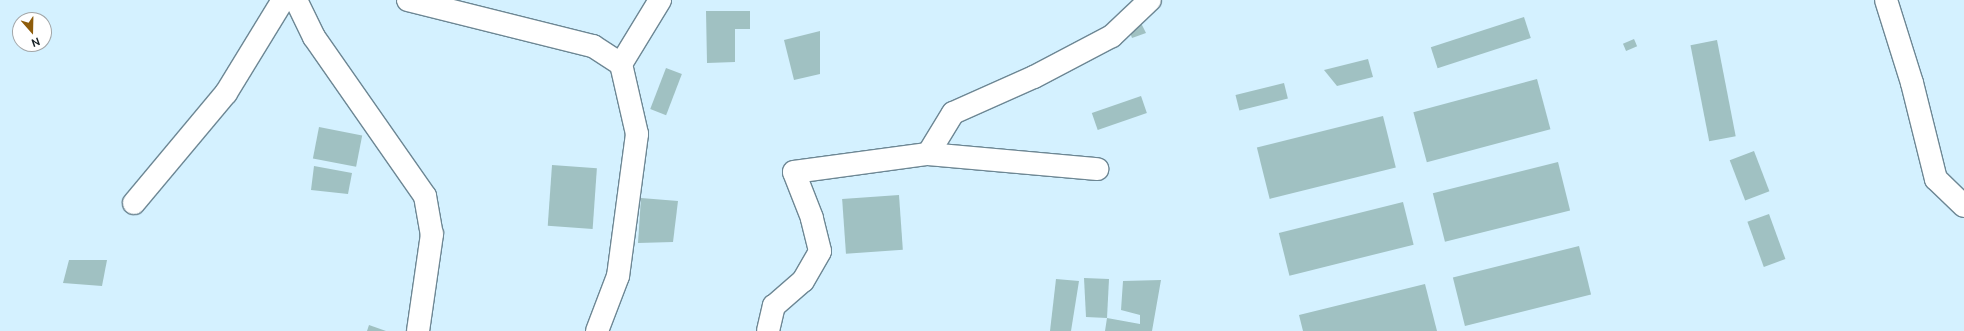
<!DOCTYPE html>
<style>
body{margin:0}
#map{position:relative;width:1964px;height:331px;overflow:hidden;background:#d4f1ff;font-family:Ubuntu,sans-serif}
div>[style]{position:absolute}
.building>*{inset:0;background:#a0c1c2;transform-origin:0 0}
.roads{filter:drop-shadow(1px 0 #6d8794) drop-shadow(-1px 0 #6d8794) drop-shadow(0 1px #6d8794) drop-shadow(0 -1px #6d8794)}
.street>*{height:22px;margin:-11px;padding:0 11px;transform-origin:11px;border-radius:11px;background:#fff}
span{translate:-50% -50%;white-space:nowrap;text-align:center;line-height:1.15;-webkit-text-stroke:4px #fff;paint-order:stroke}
.north{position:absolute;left:12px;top:12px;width:40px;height:40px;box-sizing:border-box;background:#fff;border:1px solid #a2a6a8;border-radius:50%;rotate:160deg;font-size:11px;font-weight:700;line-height:16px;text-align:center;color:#162025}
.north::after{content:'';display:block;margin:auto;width:14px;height:18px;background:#8e5c0a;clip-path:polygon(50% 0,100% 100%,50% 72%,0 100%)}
</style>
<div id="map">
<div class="building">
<i style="clip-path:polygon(706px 11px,750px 11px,750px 29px,735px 29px,735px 62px,707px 63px)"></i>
<i style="left:1524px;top:17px;width:22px;height:98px;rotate:72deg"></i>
<i style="clip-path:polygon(1141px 23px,1146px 33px,1132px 38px,1128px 27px)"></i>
<i style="clip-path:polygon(820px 31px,820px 74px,794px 80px,784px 40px)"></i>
<i style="left:1634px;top:39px;width:8px;height:12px;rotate:67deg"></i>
<i style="left:1717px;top:40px;width:98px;height:27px;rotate:79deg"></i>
<i style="clip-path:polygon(1368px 59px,1373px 77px,1337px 86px,1324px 70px)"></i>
<i style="left:666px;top:68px;width:17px;height:44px;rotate:21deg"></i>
<i style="left:1537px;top:79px;width:52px;height:128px;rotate:75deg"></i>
<i style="left:1284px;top:83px;width:16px;height:50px;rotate:76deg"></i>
<i style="left:1141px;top:96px;width:18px;height:52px;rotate:71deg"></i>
<i style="left:1383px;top:116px;width:53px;height:130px;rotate:76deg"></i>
<i style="left:319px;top:127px;width:44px;height:32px;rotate:11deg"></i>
<i style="left:1754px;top:151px;width:43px;height:26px;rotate:69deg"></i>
<i style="left:1558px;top:162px;width:50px;height:129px;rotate:76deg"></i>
<i style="left:552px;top:165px;width:45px;height:61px;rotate:4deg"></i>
<i style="clip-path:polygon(314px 166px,352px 173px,348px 194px,311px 190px)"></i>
<i style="left:899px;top:195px;width:55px;height:57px;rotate:86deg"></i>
<i style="clip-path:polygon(641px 198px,678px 201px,673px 242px,638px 243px)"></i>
<i style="left:1403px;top:202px;width:44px;height:128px;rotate:76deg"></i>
<i style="left:1769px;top:214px;width:48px;height:23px;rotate:70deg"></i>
<i style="left:1579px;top:246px;width:50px;height:130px;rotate:76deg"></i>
<i style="clip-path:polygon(69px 260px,107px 260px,102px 286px,63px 283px)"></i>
<i style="clip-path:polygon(1084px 278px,1109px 279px,1107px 318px,1086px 317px)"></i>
<i style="clip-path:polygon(1056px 279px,1079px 281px,1071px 331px,1050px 331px)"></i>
<i style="clip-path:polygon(1161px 280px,1152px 331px,1105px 331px,1107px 318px,1140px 324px,1140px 315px,1121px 310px,1123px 281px)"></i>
<i style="clip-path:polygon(1425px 284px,1437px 331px,1303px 331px,1299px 315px)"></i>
<i style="clip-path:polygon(369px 325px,386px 331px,367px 331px)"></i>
</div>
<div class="roads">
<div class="street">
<i style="left:296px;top:0;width:41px;rotate:64.1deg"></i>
<i style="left:314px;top:37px;width:194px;rotate:55.1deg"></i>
<i style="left:425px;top:196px;width:39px;rotate:80deg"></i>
<i style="left:432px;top:234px;width:98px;rotate:98.2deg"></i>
<i style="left:408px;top:0;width:191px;rotate:14deg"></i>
<i style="left:593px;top:46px;width:33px;rotate:33deg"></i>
<i style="left:621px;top:64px;width:72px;rotate:77.1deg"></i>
<i style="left:637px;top:134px;width:143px;rotate:97.6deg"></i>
<i style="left:618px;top:276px;width:59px;rotate:110.9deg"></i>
<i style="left:1886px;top:0;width:87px;rotate:72.6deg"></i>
<i style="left:1912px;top:83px;width:99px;rotate:76deg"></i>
<i style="left:1936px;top:179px;width:39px;rotate:44deg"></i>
<i style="left:621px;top:64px;width:75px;rotate:-58.6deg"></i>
<i style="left:928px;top:154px;width:48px;rotate:-58.6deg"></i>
<i style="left:953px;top:113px;width:89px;rotate:-24deg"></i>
<i style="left:1034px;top:77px;width:88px;rotate:-27.7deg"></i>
<i style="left:1112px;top:36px;width:52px;rotate:-43.5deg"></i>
<i style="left:134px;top:203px;width:143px;rotate:-50.1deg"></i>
<i style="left:226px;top:93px;width:109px;rotate:-58.5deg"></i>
<i style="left:768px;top:331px;width:26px;rotate:-77deg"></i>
<i style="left:774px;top:306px;width:38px;rotate:-41deg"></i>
<i style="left:803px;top:281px;width:34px;rotate:-60deg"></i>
<i style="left:820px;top:251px;width:34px;rotate:-104deg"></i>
<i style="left:812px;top:218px;width:49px;rotate:-111.4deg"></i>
<i style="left:794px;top:172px;width:135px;rotate:-7.7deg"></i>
<i style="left:928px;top:154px;width:170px;rotate:5.1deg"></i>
</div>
</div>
<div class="north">N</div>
</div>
